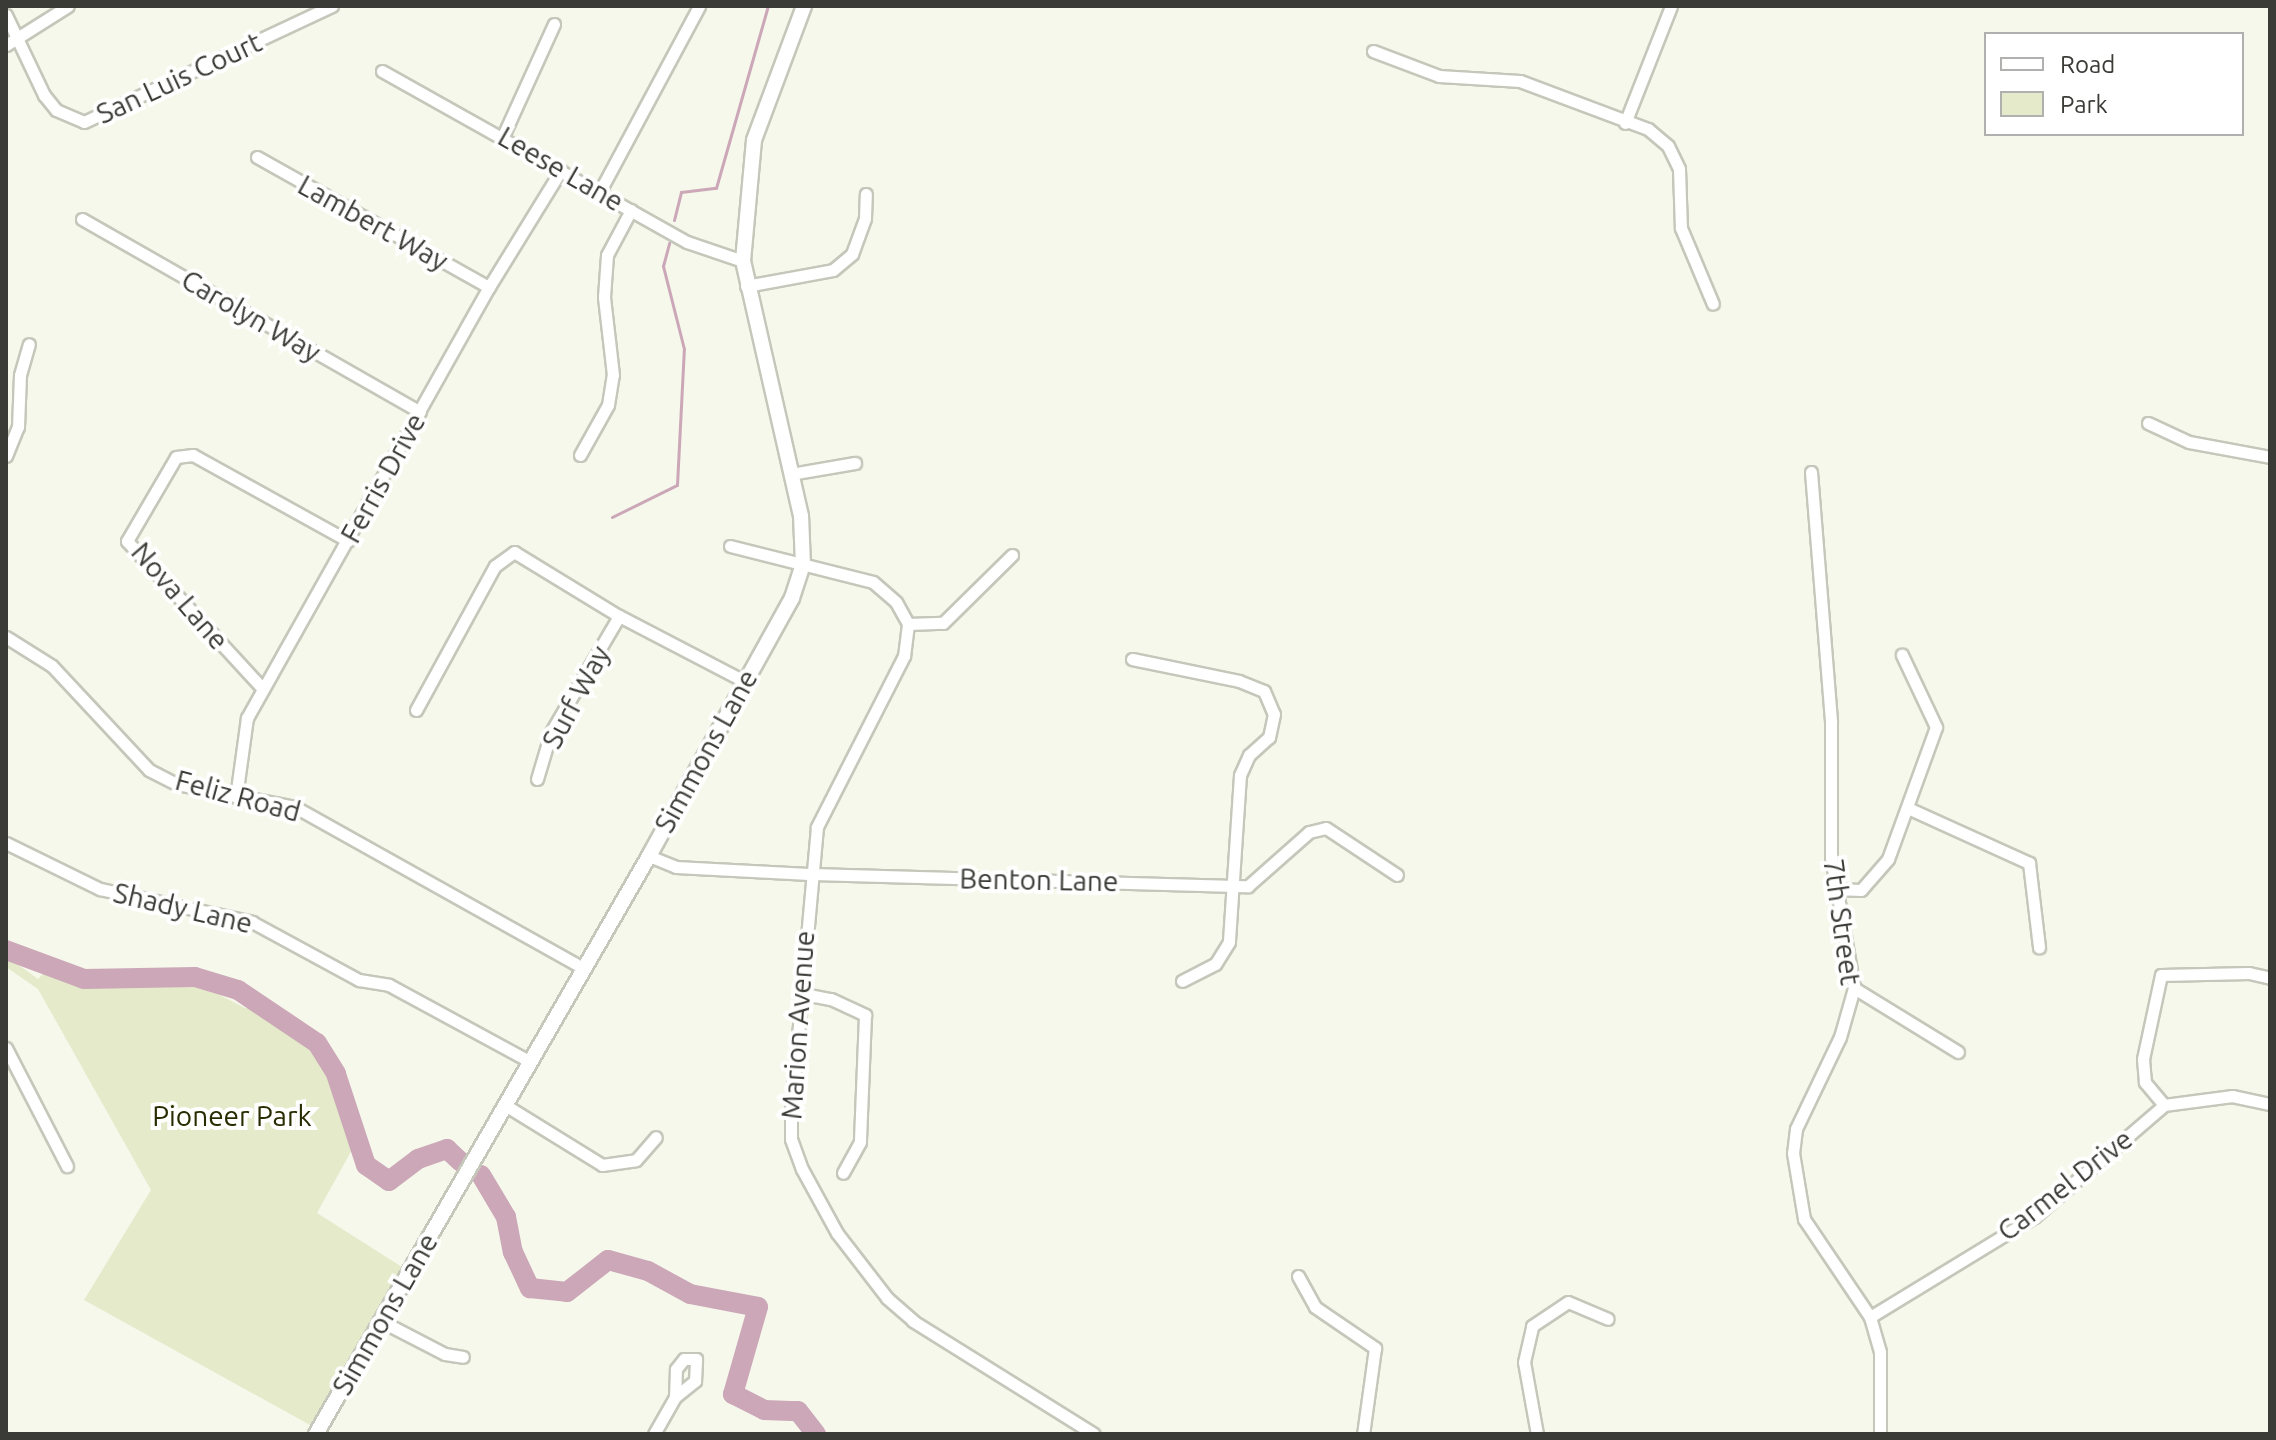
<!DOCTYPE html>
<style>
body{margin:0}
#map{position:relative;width:2276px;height:1440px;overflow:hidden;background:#f6f8eb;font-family:Ubuntu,sans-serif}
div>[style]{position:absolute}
.green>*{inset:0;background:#e5eacb}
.stream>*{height:3px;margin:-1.5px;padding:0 1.5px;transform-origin:1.5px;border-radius:1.5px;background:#cba7b8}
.river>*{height:20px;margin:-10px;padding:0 10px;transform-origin:10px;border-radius:10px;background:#cba7b8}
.roads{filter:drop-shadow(2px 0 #c4c7ba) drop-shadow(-2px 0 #c4c7ba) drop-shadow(0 2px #c4c7ba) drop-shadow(0 -2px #c4c7ba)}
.minor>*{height:11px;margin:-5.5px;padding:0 5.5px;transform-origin:5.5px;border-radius:5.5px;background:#fff}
.tertiary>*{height:14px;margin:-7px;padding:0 7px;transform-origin:7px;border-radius:7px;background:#fff}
span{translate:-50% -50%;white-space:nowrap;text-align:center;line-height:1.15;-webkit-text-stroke:8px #fff;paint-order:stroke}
.street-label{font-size:28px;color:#3a3b36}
.park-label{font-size:28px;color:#292c01}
.frame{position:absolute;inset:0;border:8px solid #3a3b36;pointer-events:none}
.legend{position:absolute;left:1984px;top:32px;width:260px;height:104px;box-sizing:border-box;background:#fff;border:2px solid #b0b1af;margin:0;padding:10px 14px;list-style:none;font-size:24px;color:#3a3b36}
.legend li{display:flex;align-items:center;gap:16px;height:40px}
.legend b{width:40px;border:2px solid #b0b1af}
</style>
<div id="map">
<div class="green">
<i style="clip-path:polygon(6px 956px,38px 979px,48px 969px,170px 979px,210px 990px,245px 1008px,286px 1016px,317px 1043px,332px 1086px,353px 1106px,359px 1137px,317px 1213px,402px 1267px,310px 1425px,84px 1300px,151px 1190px,38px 989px,6px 967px)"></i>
</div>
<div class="stream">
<i style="left:674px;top:220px;width:29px;rotate:-76deg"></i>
<i style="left:681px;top:192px;width:35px;rotate:-7deg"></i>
<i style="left:716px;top:188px;width:189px;rotate:-74.1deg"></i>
<i style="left:612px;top:517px;width:72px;rotate:-26.2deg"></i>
<i style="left:677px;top:485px;width:136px;rotate:-87.1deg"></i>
<i style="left:684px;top:349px;width:86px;rotate:-104.2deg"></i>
<i style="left:663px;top:266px;width:24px;rotate:-75deg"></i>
</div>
<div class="river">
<i style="left:6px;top:950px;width:83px;rotate:20.4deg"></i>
<i style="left:84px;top:979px;width:111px;rotate:-1deg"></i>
<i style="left:195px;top:977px;width:45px;rotate:16.8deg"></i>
<i style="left:238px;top:990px;width:95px;rotate:33.9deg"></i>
<i style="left:317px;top:1043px;width:36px;rotate:58deg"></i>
<i style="left:336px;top:1074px;width:96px;rotate:71.8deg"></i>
<i style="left:366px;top:1165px;width:28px;rotate:35deg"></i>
<i style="left:389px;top:1181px;width:36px;rotate:-37deg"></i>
<i style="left:418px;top:1159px;width:31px;rotate:-19deg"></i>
<i style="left:447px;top:1149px;width:19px;rotate:43deg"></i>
<i style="left:481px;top:1175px;width:49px;rotate:59.2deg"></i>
<i style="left:506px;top:1217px;width:36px;rotate:79deg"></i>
<i style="left:513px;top:1252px;width:40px;rotate:65deg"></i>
<i style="left:530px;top:1288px;width:37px;rotate:6deg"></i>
<i style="left:567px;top:1292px;width:52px;rotate:-38deg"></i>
<i style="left:608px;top:1260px;width:41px;rotate:15.4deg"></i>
<i style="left:648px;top:1271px;width:48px;rotate:28.7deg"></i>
<i style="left:690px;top:1294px;width:69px;rotate:10.8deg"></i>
<i style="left:758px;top:1307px;width:91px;rotate:106deg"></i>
<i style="left:733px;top:1394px;width:35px;rotate:27deg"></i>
<i style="left:764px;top:1410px;width:34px;rotate:2deg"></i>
<i style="left:798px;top:1411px;width:29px;rotate:52deg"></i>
</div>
<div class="roads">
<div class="minor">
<i style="left:6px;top:15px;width:89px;rotate:64.6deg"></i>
<i style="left:44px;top:95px;width:19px;rotate:51deg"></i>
<i style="left:56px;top:110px;width:30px;rotate:23deg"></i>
<i style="left:84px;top:122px;width:274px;rotate:-25.1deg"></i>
<i style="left:6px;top:45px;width:73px;rotate:-32.2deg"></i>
<i style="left:1373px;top:51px;width:71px;rotate:20.7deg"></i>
<i style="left:1439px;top:76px;width:81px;rotate:3.5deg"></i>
<i style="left:1520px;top:81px;width:137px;rotate:20.6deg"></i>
<i style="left:1648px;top:129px;width:26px;rotate:40deg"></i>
<i style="left:1668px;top:146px;width:25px;rotate:64deg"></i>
<i style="left:1679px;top:169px;width:59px;rotate:88.1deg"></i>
<i style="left:1681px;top:228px;width:82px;rotate:67.2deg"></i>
<i style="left:382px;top:71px;width:350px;rotate:29.3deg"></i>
<i style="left:687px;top:242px;width:59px;rotate:18.7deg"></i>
<i style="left:1625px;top:123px;width:126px;rotate:-68.5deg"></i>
<i style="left:503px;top:136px;width:123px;rotate:-65.5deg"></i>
<i style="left:257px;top:157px;width:266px;rotate:29.3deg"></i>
<i style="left:600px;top:191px;width:210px;rotate:-61.8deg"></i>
<i style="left:82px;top:219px;width:389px;rotate:29.7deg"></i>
<i style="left:746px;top:286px;width:88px;rotate:-10.4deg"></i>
<i style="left:833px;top:270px;width:25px;rotate:-40deg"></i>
<i style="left:852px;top:254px;width:38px;rotate:-70deg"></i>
<i style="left:865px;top:218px;width:24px;rotate:-88deg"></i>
<i style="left:2148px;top:423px;width:45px;rotate:24.9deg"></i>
<i style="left:2189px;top:442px;width:82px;rotate:10.5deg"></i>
<i style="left:580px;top:455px;width:57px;rotate:-60.8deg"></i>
<i style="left:608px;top:405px;width:30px;rotate:-81deg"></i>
<i style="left:613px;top:375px;width:79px;rotate:-96.6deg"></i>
<i style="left:604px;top:297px;width:42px;rotate:-85.9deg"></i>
<i style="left:607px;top:255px;width:51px;rotate:-61.9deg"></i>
<i style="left:6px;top:456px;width:31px;rotate:-68deg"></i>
<i style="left:18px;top:427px;width:52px;rotate:-87.8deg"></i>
<i style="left:20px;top:375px;width:32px;rotate:-74deg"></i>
<i style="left:1811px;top:472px;width:251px;rotate:85.4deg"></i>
<i style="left:1831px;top:722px;width:135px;rotate:90deg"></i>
<i style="left:1831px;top:857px;width:133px;rotate:80deg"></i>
<i style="left:1854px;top:988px;width:51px;rotate:105.9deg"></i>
<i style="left:1840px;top:1037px;width:102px;rotate:115.6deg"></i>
<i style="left:1796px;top:1129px;width:24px;rotate:97deg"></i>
<i style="left:1793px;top:1153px;width:67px;rotate:80.5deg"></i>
<i style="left:1804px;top:1219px;width:118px;rotate:56deg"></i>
<i style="left:1870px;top:1317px;width:36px;rotate:74deg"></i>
<i style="left:1880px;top:1352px;width:82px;rotate:90deg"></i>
<i style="left:791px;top:474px;width:65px;rotate:-9.8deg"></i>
<i style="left:730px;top:546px;width:147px;rotate:14.1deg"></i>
<i style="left:873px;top:582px;width:30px;rotate:41deg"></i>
<i style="left:896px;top:602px;width:25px;rotate:61deg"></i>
<i style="left:908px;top:624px;width:32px;rotate:97deg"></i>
<i style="left:904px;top:656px;width:192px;rotate:117deg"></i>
<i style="left:817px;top:827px;width:286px;rotate:95.2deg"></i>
<i style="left:791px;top:1112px;width:27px;rotate:90deg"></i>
<i style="left:791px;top:1139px;width:32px;rotate:70deg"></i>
<i style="left:802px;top:1169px;width:73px;rotate:61.3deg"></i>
<i style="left:837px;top:1233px;width:82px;rotate:52.4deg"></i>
<i style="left:887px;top:1298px;width:35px;rotate:41deg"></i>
<i style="left:913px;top:1321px;width:213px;rotate:32deg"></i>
<i style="left:908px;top:624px;width:35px;rotate:-2deg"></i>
<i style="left:943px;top:623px;width:97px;rotate:-44.6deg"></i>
<i style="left:6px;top:637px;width:54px;rotate:32.2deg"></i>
<i style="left:52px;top:666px;width:142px;rotate:47deg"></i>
<i style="left:149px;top:770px;width:31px;rotate:27deg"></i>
<i style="left:177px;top:784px;width:120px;rotate:11deg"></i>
<i style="left:295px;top:807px;width:328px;rotate:29.2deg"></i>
<i style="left:1132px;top:659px;width:109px;rotate:11.6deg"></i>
<i style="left:1239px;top:681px;width:27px;rotate:22deg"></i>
<i style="left:1264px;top:691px;width:25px;rotate:67deg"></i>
<i style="left:1274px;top:714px;width:24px;rotate:102deg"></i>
<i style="left:1269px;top:737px;width:27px;rotate:138deg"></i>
<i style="left:1249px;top:755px;width:22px;rotate:114deg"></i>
<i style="left:1240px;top:775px;width:167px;rotate:93.8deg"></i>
<i style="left:1229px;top:942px;width:26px;rotate:122deg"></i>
<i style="left:1215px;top:964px;width:37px;rotate:153deg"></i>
<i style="left:263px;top:689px;width:201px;rotate:-132.6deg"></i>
<i style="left:127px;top:541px;width:97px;rotate:-59.7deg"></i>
<i style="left:176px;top:457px;width:17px;rotate:-7deg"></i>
<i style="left:193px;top:455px;width:177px;rotate:29deg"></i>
<i style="left:416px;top:710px;width:164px;rotate:-61.3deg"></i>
<i style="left:495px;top:566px;width:24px;rotate:-36deg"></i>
<i style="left:514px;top:552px;width:123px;rotate:31.4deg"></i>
<i style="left:619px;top:616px;width:141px;rotate:27.5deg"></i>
<i style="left:537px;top:779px;width:49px;rotate:-73.4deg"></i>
<i style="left:551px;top:732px;width:134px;rotate:-59.6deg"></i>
<i style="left:236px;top:797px;width:80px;rotate:-82.1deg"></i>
<i style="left:247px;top:718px;width:494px;rotate:-60.7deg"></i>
<i style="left:489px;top:287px;width:137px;rotate:-58.4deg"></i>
<i style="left:1910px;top:809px;width:131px;rotate:24.4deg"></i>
<i style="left:2029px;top:863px;width:85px;rotate:83.2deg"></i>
<i style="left:6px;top:843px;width:105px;rotate:26.1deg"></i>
<i style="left:100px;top:889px;width:156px;rotate:12.2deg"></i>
<i style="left:252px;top:922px;width:122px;rotate:28.5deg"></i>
<i style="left:359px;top:980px;width:30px;rotate:9deg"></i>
<i style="left:389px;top:985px;width:159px;rotate:28.5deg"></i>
<i style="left:649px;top:856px;width:29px;rotate:22deg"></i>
<i style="left:676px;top:867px;width:133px;rotate:3deg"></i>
<i style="left:809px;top:874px;width:439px;rotate:1.6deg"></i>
<i style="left:1248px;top:886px;width:81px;rotate:-41.5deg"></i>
<i style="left:1309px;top:832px;width:17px;rotate:-13deg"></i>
<i style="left:1326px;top:828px;width:85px;rotate:33.5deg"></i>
<i style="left:1834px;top:889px;width:27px;rotate:2deg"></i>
<i style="left:1861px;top:890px;width:41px;rotate:-48.9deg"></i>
<i style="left:1888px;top:859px;width:140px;rotate:-70deg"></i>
<i style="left:1936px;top:727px;width:80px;rotate:-115.3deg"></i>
<i style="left:1854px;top:988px;width:122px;rotate:31.6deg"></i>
<i style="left:799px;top:993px;width:33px;rotate:11deg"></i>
<i style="left:831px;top:999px;width:38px;rotate:25deg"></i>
<i style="left:865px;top:1015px;width:127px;rotate:92.3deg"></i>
<i style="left:860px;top:1142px;width:35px;rotate:119deg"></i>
<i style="left:6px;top:1048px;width:133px;rotate:62.7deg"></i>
<i style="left:505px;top:1105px;width:114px;rotate:31.7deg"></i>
<i style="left:602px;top:1165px;width:34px;rotate:-8deg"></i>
<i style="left:636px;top:1160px;width:30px;rotate:-49deg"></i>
<i style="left:2164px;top:1105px;width:30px;rotate:-130deg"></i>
<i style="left:2145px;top:1082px;width:23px;rotate:-95deg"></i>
<i style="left:2143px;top:1059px;width:86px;rotate:-77.9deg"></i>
<i style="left:2161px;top:975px;width:88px;rotate:-1.3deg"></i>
<i style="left:2249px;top:973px;width:22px;rotate:13deg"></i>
<i style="left:1298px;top:1276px;width:35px;rotate:61deg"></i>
<i style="left:1315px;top:1307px;width:73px;rotate:34.3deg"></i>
<i style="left:1375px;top:1348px;width:87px;rotate:97.9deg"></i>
<i style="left:1870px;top:1317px;width:192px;rotate:-31.4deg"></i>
<i style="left:2034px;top:1217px;width:172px;rotate:-40.7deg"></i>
<i style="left:2164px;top:1105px;width:69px;rotate:-7.5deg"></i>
<i style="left:2232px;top:1096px;width:39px;rotate:12deg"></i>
<i style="left:381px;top:1321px;width:72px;rotate:27.3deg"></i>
<i style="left:445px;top:1354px;width:18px;rotate:9deg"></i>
<i style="left:654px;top:1434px;width:43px;rotate:-60.4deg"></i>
<i style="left:675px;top:1397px;width:26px;rotate:-39deg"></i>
<i style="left:695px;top:1381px;width:22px;rotate:-87deg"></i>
<i style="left:696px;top:1359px;width:12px;rotate:180deg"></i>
<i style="left:684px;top:1359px;width:13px;rotate:129deg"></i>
<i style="left:676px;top:1369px;width:28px;rotate:92deg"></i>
<i style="left:1537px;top:1434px;width:73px;rotate:-100.2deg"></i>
<i style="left:1524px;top:1362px;width:37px;rotate:-77deg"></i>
<i style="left:1532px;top:1326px;width:43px;rotate:-33.7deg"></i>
<i style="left:1568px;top:1302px;width:43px;rotate:23deg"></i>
</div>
<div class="tertiary">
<i style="left:316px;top:1434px;width:667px;rotate:-60.05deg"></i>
<i style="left:649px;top:856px;width:295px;rotate:-61deg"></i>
<i style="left:792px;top:598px;width:35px;rotate:-72deg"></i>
<i style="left:803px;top:565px;width:49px;rotate:-92.3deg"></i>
<i style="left:801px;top:516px;width:262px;rotate:-102.8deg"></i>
<i style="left:743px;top:261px;width:121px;rotate:-84.8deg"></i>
<i style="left:754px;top:140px;width:143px;rotate:-69.5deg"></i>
</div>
</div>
<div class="street-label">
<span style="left:179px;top:78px;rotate:-25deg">San Luis Court</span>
<span style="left:561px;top:169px;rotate:30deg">Leese Lane</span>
<span style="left:373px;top:223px;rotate:29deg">Lambert Way</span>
<span style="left:251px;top:316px;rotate:30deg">Carolyn Way</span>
<span style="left:383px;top:478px;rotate:-61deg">Ferris Drive</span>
<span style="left:180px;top:596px;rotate:49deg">Nova Lane</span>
<span style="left:576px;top:697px;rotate:-62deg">Surf Way</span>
<span style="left:706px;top:751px;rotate:-61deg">Simmons Lane</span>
<span style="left:238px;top:796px;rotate:15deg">Feliz Road</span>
<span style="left:1039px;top:880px;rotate:1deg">Benton Lane</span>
<span style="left:183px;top:908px;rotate:13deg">Shady Lane</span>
<span style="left:1842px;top:922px;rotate:82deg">7th Street</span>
<span style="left:798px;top:1025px;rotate:-86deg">Marion Avenue</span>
<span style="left:2065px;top:1185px;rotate:-38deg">Carmel Drive</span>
<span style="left:385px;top:1314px;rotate:-60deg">Simmons Lane</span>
</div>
<div class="park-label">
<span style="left:232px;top:1116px">Pioneer Park</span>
</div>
<div class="frame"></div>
<ul class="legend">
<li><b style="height:10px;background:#fff"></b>Road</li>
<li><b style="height:22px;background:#e5eacb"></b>Park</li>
</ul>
</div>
